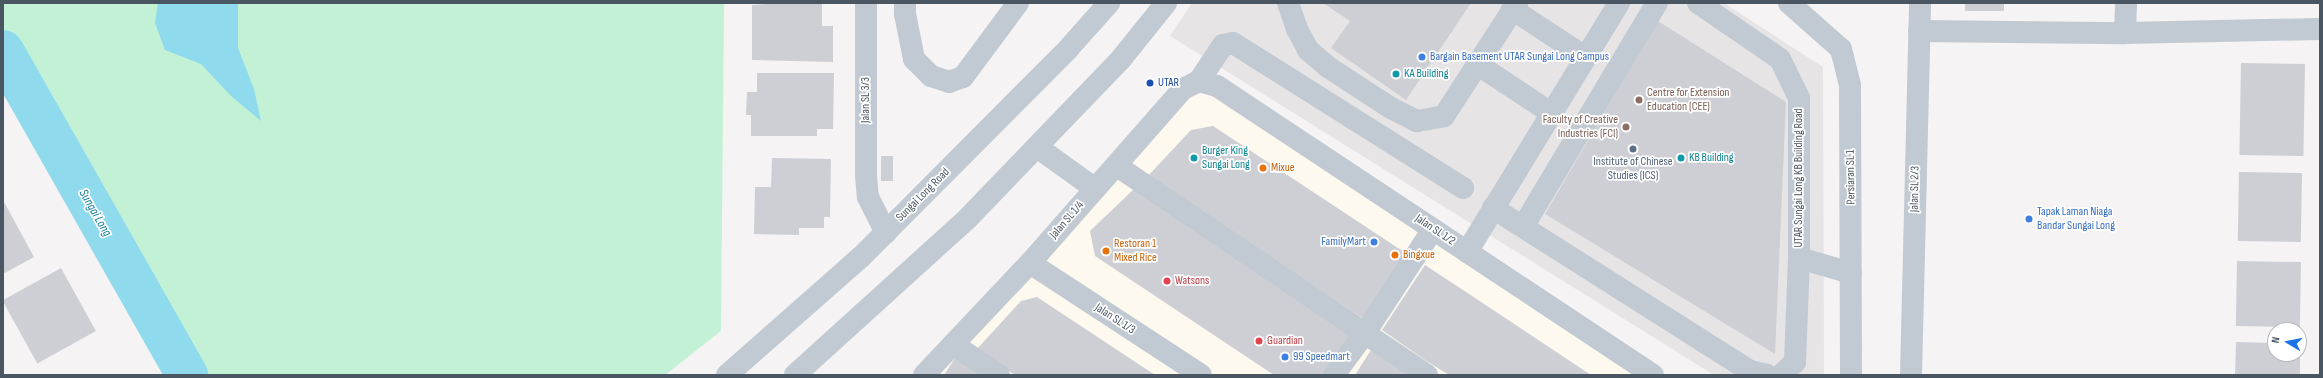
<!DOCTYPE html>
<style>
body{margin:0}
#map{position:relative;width:2323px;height:378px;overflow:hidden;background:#f5f3f3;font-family:"Sofia Sans Condensed",sans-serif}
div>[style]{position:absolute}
.commercial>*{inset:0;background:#fdf9ef}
.education>*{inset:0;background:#e6e4e5}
.green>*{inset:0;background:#c3f1d5}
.water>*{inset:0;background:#90daee}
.river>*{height:42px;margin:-21px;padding:0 21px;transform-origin:21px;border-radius:21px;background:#90daee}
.building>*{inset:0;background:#cdcfd5;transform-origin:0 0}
.minor>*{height:22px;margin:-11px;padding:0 11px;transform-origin:11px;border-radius:11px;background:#c1cad2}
.dots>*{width:11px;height:11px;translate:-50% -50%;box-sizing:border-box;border:2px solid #fff;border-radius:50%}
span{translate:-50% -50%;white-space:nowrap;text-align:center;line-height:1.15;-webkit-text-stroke:3.5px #fff;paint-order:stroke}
.shop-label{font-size:12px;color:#366cbe}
.left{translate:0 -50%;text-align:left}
.right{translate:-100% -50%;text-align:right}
.culture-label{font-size:12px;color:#0d838f}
.transit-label{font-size:12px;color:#164399}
.education-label{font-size:12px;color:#785e54}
.street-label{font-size:12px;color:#4a5661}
.service-label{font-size:12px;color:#4e5e75}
.food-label{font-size:12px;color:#c56008}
.health-label{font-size:12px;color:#be3a42}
.water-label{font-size:13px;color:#0c7c9b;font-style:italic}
.frame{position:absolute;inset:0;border:4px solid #4a5661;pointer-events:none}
.north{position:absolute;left:2267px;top:322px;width:40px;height:40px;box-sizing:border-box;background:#fff;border:1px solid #b7bbc0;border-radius:50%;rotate:280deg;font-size:11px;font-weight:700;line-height:16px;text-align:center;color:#4a5661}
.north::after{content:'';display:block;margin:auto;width:14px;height:18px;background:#1a73e8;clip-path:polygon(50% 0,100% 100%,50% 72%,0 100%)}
</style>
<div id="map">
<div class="commercial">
<i style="clip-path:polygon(1209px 94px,1637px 375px,932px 375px,1191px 95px)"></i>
</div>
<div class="education">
<i style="clip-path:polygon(1192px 3px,1724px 3px,1823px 67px,1824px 375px,1714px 375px,1170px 36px)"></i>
</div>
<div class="green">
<i style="clip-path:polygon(3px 3px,724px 3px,721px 331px,665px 375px,195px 375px,3px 30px)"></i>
</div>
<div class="water">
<i style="clip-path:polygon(158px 3px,238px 3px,238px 48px,254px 89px,261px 121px,231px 96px,201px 64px,165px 50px,155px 23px)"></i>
</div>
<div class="river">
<i style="left:3px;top:51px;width:373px;rotate:60.4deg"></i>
</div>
<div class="building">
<i style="clip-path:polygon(781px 3px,822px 3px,822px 26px,833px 26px,833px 62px,752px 60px,752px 5px)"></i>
<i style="clip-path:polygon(1323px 3px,1471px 3px,1406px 100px,1331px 48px,1350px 21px)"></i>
<i style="left:1965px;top:3px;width:39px;height:8px"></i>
<i style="clip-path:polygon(1658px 21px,1786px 102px,1775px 354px,1545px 214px)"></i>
<i style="left:2241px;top:63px;width:64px;height:92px;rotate:1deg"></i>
<i style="clip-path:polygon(757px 73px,834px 73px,833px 129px,817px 129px,817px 136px,751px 136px,751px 115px,746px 115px,747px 92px,757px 92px)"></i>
<i style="clip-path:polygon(1213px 126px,1410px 256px,1367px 321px,1147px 177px,1191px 130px)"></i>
<i style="left:881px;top:156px;width:12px;height:25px"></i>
<i style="clip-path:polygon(772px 158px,831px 159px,830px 217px,824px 217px,824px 228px,799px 228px,799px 235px,754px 234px,755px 187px,771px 187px)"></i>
<i style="left:2239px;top:172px;width:63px;height:69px;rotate:1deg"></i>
<i style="clip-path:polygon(1135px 188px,1358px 334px,1331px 375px,1274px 375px,1095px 256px,1090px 231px)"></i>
<i style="clip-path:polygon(3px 200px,34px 257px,3px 274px)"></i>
<i style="left:2237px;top:261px;width:64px;height:65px;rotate:1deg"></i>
<i style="clip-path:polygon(1425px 265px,1469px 294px,1591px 375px,1449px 375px,1425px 360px,1382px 330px)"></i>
<i style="left:61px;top:268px;width:72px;height:67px;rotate:61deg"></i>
<i style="clip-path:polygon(1037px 297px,1155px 375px,1015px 375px,977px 349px,1021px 301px)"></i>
<i style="clip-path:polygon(1376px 342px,1425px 375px,1355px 375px)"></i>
<i style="clip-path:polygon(2236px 342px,2275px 343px,2275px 354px,2300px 354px,2300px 375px,2235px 375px)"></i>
<i style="clip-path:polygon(959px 352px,992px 375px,944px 375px)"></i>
</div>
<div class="minor">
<i style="left:866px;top:3px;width:173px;rotate:90deg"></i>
<i style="left:866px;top:176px;width:21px;rotate:85deg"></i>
<i style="left:868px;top:197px;width:40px;rotate:63.4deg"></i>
<i style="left:905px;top:3px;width:11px;rotate:90deg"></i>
<i style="left:905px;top:14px;width:46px;rotate:78.7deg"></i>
<i style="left:914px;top:59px;width:24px;rotate:45deg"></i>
<i style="left:931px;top:76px;width:19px;rotate:18deg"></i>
<i style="left:949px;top:82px;width:15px;rotate:-20deg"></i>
<i style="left:963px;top:77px;width:92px;rotate:-53.4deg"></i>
<i style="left:1288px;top:3px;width:28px;rotate:71deg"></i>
<i style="left:1297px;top:29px;width:24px;rotate:62deg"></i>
<i style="left:1308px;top:50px;width:26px;rotate:40deg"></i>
<i style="left:1328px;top:67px;width:75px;rotate:33.1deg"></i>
<i style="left:1391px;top:108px;width:29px;rotate:27deg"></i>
<i style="left:1417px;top:121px;width:27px;rotate:-10deg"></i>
<i style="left:1444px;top:116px;width:135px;rotate:-57.1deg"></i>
<i style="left:1698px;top:3px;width:99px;rotate:34.3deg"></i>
<i style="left:1780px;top:59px;width:43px;rotate:64deg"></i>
<i style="left:1799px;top:98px;width:160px;rotate:90deg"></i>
<i style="left:1799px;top:258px;width:104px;rotate:92.2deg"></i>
<i style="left:1795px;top:362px;width:19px;rotate:137deg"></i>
<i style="left:1789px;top:3px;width:69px;rotate:41.5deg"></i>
<i style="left:1841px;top:49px;width:38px;rotate:76deg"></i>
<i style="left:1850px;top:86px;width:289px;rotate:89.8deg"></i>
<i style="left:1512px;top:9px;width:87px;rotate:33.3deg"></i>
<i style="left:1919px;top:31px;width:206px;rotate:0.6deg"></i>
<i style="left:2125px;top:33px;width:195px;rotate:-1.2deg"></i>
<i style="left:2125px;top:33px;width:30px;rotate:-88deg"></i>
<i style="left:1477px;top:64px;width:89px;rotate:33.5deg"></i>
<i style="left:1199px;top:81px;width:43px;rotate:-56.3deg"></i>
<i style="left:1223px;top:45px;width:10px;rotate:-11deg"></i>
<i style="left:1233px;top:43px;width:272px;rotate:32.2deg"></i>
<i style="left:1037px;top:147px;width:70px;rotate:35.7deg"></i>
<i style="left:1117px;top:166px;width:374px;rotate:34deg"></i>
<i style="left:1493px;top:208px;width:304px;rotate:32.4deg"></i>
<i style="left:1750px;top:371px;width:17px;rotate:13deg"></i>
<i style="left:1524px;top:225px;width:259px;rotate:-59.1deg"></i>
<i style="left:1467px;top:252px;width:292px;rotate:-58.6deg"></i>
<i style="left:1799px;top:258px;width:54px;rotate:16.1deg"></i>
<i style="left:1030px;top:263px;width:204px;rotate:33.2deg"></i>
<i style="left:954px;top:345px;width:54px;rotate:33.7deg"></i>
<i style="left:727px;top:375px;width:179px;rotate:-41.4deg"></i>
<i style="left:861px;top:257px;width:293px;rotate:-45.1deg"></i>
<i style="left:1068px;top:49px;width:62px;rotate:-48.3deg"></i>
<i style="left:795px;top:375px;width:234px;rotate:-42.2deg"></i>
<i style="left:968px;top:218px;width:221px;rotate:-46.1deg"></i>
<i style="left:1121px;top:59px;width:72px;rotate:-51.2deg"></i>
<i style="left:924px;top:375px;width:154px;rotate:-46.6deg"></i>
<i style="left:1030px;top:263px;width:232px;rotate:-48.7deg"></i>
<i style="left:1183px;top:89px;width:18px;rotate:-27deg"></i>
<i style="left:1199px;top:81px;width:19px;rotate:16deg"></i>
<i style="left:1217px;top:86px;width:523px;rotate:33.54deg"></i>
<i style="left:1334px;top:375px;width:52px;rotate:-53.6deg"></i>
<i style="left:1365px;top:333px;width:124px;rotate:-56.8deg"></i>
<i style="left:1911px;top:375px;width:372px;rotate:-88.6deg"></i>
</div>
<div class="dots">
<i style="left:1422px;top:57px;background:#3f7fe0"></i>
<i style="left:1396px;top:74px;background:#0f9aa8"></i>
<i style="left:1150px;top:83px;background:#1a4fb4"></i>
<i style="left:1639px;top:100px;background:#8d6e63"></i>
<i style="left:1626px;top:127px;background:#8d6e63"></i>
<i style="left:1633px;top:149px;background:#5c6f8a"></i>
<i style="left:1194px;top:158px;background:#0f9aa8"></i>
<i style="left:1681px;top:158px;background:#0f9aa8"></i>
<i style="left:1263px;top:168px;background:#e8710a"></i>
<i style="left:2029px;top:219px;background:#3f7fe0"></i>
<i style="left:1374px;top:242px;background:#3f7fe0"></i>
<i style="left:1106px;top:251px;background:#e8710a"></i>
<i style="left:1395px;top:255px;background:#e8710a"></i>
<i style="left:1167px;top:281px;background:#e0444e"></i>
<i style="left:1259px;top:341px;background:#e0444e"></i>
<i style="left:1285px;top:357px;background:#3f7fe0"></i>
</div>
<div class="shop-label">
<span class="left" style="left:1430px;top:57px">Bargain Basement UTAR Sungai Long Campus</span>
<span class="left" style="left:2037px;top:219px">Tapak Laman Niaga<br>Bandar Sungai Long</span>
<span class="right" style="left:1366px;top:242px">FamilyMart</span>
<span class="left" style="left:1293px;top:357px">99 Speedmart</span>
</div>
<div class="culture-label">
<span class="left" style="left:1404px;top:74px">KA Building</span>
<span class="left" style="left:1202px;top:158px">Burger King<br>Sungai Long</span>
<span class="left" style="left:1689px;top:158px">KB Building</span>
</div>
<div class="transit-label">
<span class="left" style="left:1158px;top:83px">UTAR</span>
</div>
<div class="education-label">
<span class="left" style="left:1647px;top:100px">Centre for Extension<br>Education (CEE)</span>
<span class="right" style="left:1618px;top:127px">Faculty of Creative<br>Industries (FCI)</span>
</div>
<div class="street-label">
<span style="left:866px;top:100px;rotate:-90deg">Jalan SL 3/3</span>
<span style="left:1851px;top:177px;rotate:-91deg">Persiaran SL 1</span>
<span style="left:1799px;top:178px;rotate:-90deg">UTAR Sungai Long KB Building Road</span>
<span style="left:1915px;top:189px;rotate:-89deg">Jalan SL 2/3</span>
<span style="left:923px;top:195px;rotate:-45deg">Sungai Long Road</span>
<span style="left:1067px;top:220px;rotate:-49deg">Jalan SL 1/4</span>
<span style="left:1435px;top:230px;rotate:34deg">Jalan SL 1/2</span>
<span style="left:1115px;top:319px;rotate:33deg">Jalan SL 1/3</span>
</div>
<div class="service-label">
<span style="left:1633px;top:169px">Institute of Chinese<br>Studies (ICS)</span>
</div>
<div class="food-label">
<span class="left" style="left:1271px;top:168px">Mixue</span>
<span class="left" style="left:1114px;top:251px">Restoran 1<br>Mixed Rice</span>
<span class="left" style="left:1403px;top:255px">Bingxue</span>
</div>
<div class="health-label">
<span class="left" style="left:1175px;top:281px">Watsons</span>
<span class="left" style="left:1267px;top:341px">Guardian</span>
</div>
<div class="water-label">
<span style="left:95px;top:213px;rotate:60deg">Sungai Long</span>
</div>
<div class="frame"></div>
<div class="north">N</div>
</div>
